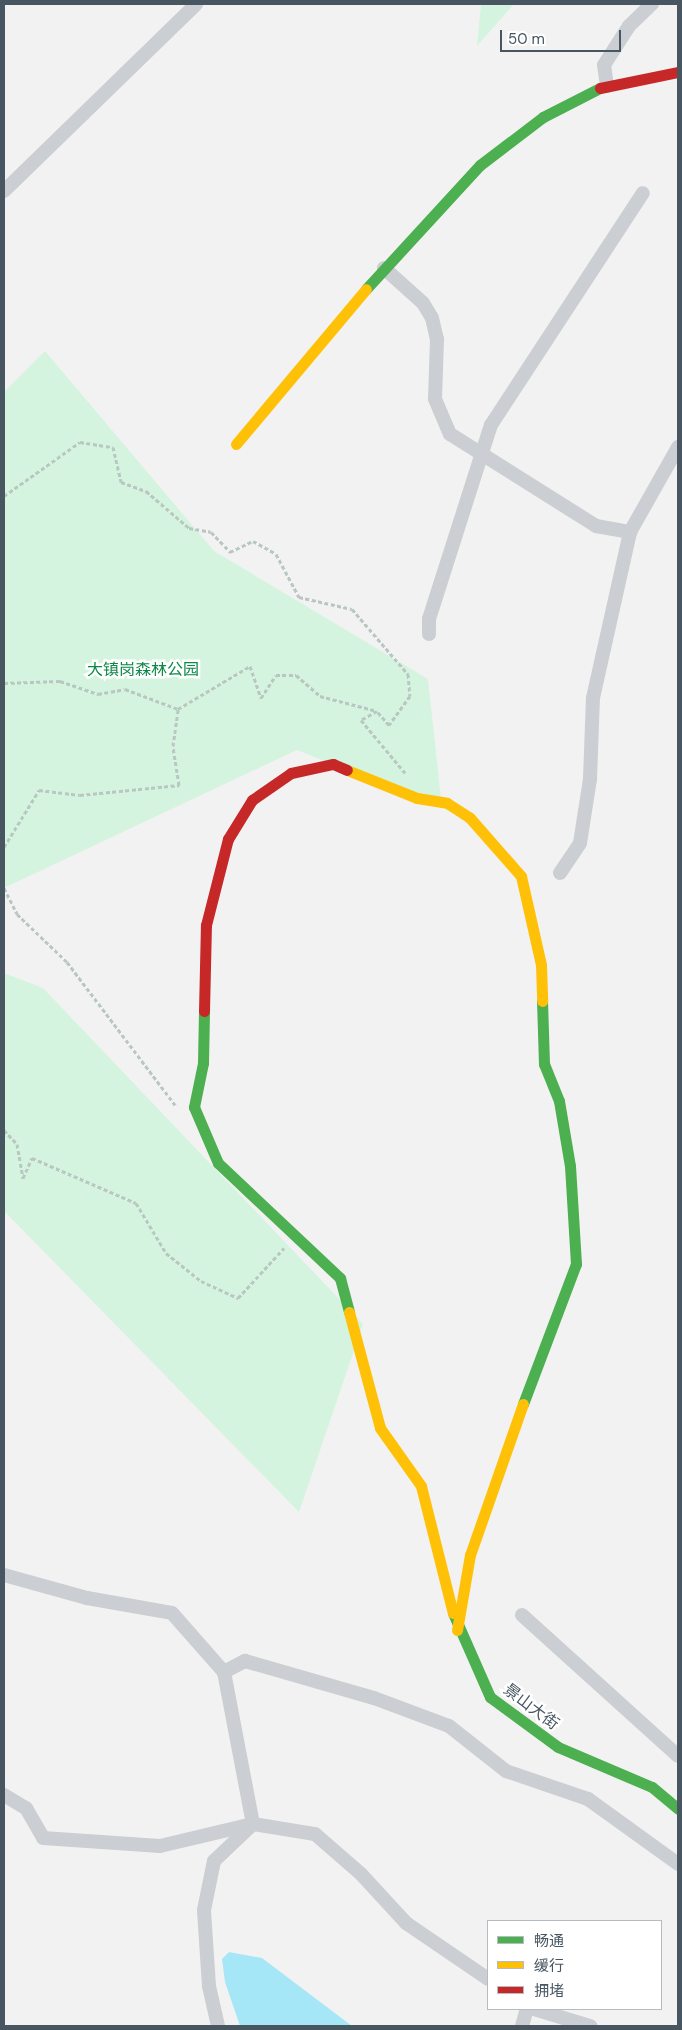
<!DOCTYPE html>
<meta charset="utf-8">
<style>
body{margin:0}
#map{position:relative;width:682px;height:2030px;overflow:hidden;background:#f3f2f2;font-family:"DM Sans","Noto Sans SC",sans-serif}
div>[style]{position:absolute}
.green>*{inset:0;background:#d5f4df}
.water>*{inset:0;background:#a5e7f6}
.path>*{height:3px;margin-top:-1.5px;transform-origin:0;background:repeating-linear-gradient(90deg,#b9c7c2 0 4px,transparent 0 6.5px)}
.street>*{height:14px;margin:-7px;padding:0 7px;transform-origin:7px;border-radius:7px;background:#cbced2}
.fast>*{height:11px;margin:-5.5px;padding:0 5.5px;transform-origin:5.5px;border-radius:5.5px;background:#4caf50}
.slow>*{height:11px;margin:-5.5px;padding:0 5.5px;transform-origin:5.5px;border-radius:5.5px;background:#ffc107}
.jam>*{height:11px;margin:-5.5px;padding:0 5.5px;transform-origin:5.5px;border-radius:5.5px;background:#c62828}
span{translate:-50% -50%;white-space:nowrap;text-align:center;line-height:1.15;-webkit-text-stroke:5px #fff;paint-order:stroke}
.park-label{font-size:16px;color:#0c8846}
.street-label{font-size:16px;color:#475661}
.frame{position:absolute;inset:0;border:5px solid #475661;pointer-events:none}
.legend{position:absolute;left:487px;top:1920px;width:175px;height:90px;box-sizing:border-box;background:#fff;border:1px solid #b5bbc0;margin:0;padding:6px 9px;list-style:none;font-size:15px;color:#475661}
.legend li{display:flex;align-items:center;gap:10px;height:25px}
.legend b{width:25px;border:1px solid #b5bbc0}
.scale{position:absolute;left:500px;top:30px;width:121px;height:22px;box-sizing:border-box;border:2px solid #475661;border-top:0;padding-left:6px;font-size:15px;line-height:18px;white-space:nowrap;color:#475661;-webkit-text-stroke:4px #fff;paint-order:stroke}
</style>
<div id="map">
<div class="green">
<i style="clip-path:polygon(481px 4px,514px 4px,477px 46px)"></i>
<i style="clip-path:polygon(45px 351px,214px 551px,428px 679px,442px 808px,297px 750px,4px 888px,4px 392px)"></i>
<i style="clip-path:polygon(4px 973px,43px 988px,363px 1324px,299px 1512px,4px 1211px)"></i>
</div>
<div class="water">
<i style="clip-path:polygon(229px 1952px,262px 1958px,352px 2026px,240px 2026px,225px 1982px,222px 1959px)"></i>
</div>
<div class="path">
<i style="left:4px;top:496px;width:93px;rotate:-35.4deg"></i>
<i style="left:80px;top:442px;width:33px;rotate:9deg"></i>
<i style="left:113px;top:447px;width:36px;rotate:77deg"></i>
<i style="left:121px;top:482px;width:27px;rotate:20deg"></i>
<i style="left:146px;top:491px;width:57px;rotate:40.7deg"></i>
<i style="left:189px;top:528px;width:22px;rotate:10deg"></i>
<i style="left:211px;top:532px;width:28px;rotate:46deg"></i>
<i style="left:230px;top:552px;width:25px;rotate:-26deg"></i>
<i style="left:253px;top:541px;width:26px;rotate:29deg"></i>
<i style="left:276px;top:554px;width:49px;rotate:61.9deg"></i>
<i style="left:299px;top:597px;width:54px;rotate:12.8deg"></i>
<i style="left:352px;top:609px;width:86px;rotate:49.3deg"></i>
<i style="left:408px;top:674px;width:22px;rotate:85deg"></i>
<i style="left:410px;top:696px;width:36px;rotate:126deg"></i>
<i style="left:389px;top:725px;width:18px;rotate:-131deg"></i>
<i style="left:4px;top:683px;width:56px;rotate:-2deg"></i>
<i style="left:60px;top:681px;width:40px;rotate:18.9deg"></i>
<i style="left:98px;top:694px;width:27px;rotate:-10deg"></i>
<i style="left:125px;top:689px;width:57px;rotate:20.7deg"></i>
<i style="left:4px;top:847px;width:67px;rotate:-58.4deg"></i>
<i style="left:39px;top:790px;width:41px;rotate:7deg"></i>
<i style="left:80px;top:795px;width:100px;rotate:-5.8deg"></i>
<i style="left:179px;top:785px;width:39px;rotate:-99deg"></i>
<i style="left:173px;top:746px;width:37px;rotate:-82deg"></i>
<i style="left:178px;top:709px;width:84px;rotate:-30.8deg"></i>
<i style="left:250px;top:666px;width:34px;rotate:71deg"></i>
<i style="left:261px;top:698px;width:27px;rotate:-57deg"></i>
<i style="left:276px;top:675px;width:20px"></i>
<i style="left:296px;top:675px;width:32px;rotate:41deg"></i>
<i style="left:320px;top:696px;width:59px;rotate:14.7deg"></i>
<i style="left:377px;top:711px;width:18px;rotate:151deg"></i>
<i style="left:361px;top:720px;width:70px;rotate:50.2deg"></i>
<i style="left:4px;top:888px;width:29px;rotate:63deg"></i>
<i style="left:17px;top:914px;width:69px;rotate:43.8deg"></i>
<i style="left:67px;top:962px;width:181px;rotate:52.9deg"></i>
<i style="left:4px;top:1130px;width:19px;rotate:47deg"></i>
<i style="left:17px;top:1144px;width:35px;rotate:80deg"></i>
<i style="left:23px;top:1178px;width:22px;rotate:-66deg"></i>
<i style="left:32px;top:1158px;width:113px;rotate:23.4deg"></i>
<i style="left:136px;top:1203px;width:58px;rotate:59deg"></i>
<i style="left:166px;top:1253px;width:45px;rotate:38.7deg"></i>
<i style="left:201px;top:1281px;width:41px;rotate:24.7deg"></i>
<i style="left:238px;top:1298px;width:68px;rotate:-47.4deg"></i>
</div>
<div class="street">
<i style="left:607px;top:86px;width:21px;rotate:-98deg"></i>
<i style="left:604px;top:65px;width:46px;rotate:-57.3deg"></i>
<i style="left:629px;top:26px;width:32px;rotate:-44deg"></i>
<i style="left:4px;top:191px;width:268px;rotate:-44.2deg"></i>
<i style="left:384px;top:268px;width:52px;rotate:41.9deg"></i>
<i style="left:423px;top:303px;width:17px;rotate:59deg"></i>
<i style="left:432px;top:318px;width:22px;rotate:77deg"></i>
<i style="left:437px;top:339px;width:60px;rotate:91.9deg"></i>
<i style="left:435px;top:399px;width:38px;rotate:67deg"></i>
<i style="left:450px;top:434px;width:173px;rotate:32.2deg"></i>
<i style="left:596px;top:526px;width:35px;rotate:10deg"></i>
<i style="left:429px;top:634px;width:15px;rotate:-90deg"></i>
<i style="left:429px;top:619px;width:204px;rotate:-72.3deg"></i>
<i style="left:491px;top:425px;width:277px;rotate:-56.8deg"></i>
<i style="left:560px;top:873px;width:36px;rotate:-56deg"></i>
<i style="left:580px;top:843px;width:65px;rotate:-81.1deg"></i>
<i style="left:590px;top:779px;width:81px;rotate:-87.9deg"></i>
<i style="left:593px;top:698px;width:170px;rotate:-77.4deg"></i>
<i style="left:630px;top:532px;width:98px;rotate:-60.5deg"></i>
<i style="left:4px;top:1575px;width:86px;rotate:15.5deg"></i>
<i style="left:87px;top:1598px;width:86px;rotate:10deg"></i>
<i style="left:172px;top:1613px;width:79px;rotate:48.6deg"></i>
<i style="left:224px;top:1672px;width:155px;rotate:79.2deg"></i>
<i style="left:522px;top:1615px;width:210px;rotate:42.1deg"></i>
<i style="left:224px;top:1672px;width:24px;rotate:-28deg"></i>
<i style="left:245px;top:1661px;width:134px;rotate:16deg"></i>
<i style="left:374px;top:1698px;width:80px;rotate:20.5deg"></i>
<i style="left:449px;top:1726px;width:73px;rotate:38.3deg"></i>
<i style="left:506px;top:1771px;width:87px;rotate:18.9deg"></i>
<i style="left:588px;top:1799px;width:111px;rotate:35.8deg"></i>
<i style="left:4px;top:1795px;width:26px;rotate:31deg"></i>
<i style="left:26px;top:1808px;width:34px;rotate:60deg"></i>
<i style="left:43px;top:1838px;width:117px;rotate:3.9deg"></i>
<i style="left:160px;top:1846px;width:96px;rotate:-13.3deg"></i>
<i style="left:253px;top:1824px;width:63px;rotate:9.2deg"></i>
<i style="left:315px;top:1834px;width:61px;rotate:41deg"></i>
<i style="left:361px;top:1874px;width:67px;rotate:47.4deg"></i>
<i style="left:406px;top:1923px;width:99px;rotate:34.3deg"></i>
<i style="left:534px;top:2009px;width:59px;rotate:16.9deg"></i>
<i style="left:218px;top:2026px;width:41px;rotate:-102.7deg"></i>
<i style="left:209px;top:1986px;width:76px;rotate:-93.8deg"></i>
<i style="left:204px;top:1910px;width:50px;rotate:-78.5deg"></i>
<i style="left:214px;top:1861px;width:54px;rotate:-43.5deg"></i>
<i style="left:522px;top:2026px;width:18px;rotate:-74deg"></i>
</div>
<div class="fast">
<i style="left:366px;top:289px;width:168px;rotate:-47.4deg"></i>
<i style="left:480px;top:165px;width:79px;rotate:-37.3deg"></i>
<i style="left:543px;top:117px;width:64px;rotate:-27deg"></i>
<i style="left:204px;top:1011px;width:52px;rotate:91.1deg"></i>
<i style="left:203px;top:1063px;width:45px;rotate:101.6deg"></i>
<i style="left:194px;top:1107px;width:61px;rotate:66.8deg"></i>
<i style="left:218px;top:1163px;width:168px;rotate:43.3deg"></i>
<i style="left:340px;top:1278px;width:35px;rotate:75deg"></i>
<i style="left:523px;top:1404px;width:150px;rotate:-69.3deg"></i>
<i style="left:576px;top:1264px;width:98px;rotate:-93.5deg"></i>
<i style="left:570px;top:1166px;width:66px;rotate:-99.6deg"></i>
<i style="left:559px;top:1101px;width:40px;rotate:-112deg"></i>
<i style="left:544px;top:1064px;width:63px;rotate:-91.8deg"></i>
<i style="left:453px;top:1613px;width:92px;rotate:66.2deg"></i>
<i style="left:490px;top:1697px;width:84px;rotate:36.3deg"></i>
<i style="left:558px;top:1747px;width:102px;rotate:23.1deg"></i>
<i style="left:652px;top:1787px;width:34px;rotate:40deg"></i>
</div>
<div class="slow">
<i style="left:236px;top:444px;width:202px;rotate:-50deg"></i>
<i style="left:347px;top:770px;width:75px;rotate:21.8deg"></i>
<i style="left:417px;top:798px;width:30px;rotate:9deg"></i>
<i style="left:447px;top:803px;width:27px;rotate:33deg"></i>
<i style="left:470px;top:818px;width:77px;rotate:48.7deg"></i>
<i style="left:521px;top:876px;width:91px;rotate:77.3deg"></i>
<i style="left:541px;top:965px;width:36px;rotate:88deg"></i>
<i style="left:349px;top:1312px;width:120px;rotate:75deg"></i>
<i style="left:380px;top:1428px;width:71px;rotate:54.7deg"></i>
<i style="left:421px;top:1486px;width:131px;rotate:75.9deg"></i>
<i style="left:457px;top:1630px;width:76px;rotate:-80.2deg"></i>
<i style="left:470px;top:1555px;width:160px;rotate:-70.7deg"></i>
</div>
<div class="jam">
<i style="left:600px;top:88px;width:80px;rotate:-11.6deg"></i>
<i style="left:204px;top:1011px;width:86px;rotate:-88.7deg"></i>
<i style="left:206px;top:925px;width:89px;rotate:-75.7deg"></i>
<i style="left:228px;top:839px;width:46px;rotate:-58.4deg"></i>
<i style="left:252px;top:800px;width:47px;rotate:-34.7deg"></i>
<i style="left:291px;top:773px;width:43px;rotate:-12.1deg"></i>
<i style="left:333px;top:764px;width:15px;rotate:23deg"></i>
</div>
<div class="park-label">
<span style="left:143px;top:670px">大镇岗森林公园</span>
</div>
<div class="street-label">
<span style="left:531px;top:1707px;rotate:37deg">景山大街</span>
</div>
<div class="frame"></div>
<ul class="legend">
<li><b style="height:6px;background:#4caf50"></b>畅通</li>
<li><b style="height:6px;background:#ffc107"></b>缓行</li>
<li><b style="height:6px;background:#c62828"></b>拥堵</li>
</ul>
<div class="scale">50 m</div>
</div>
